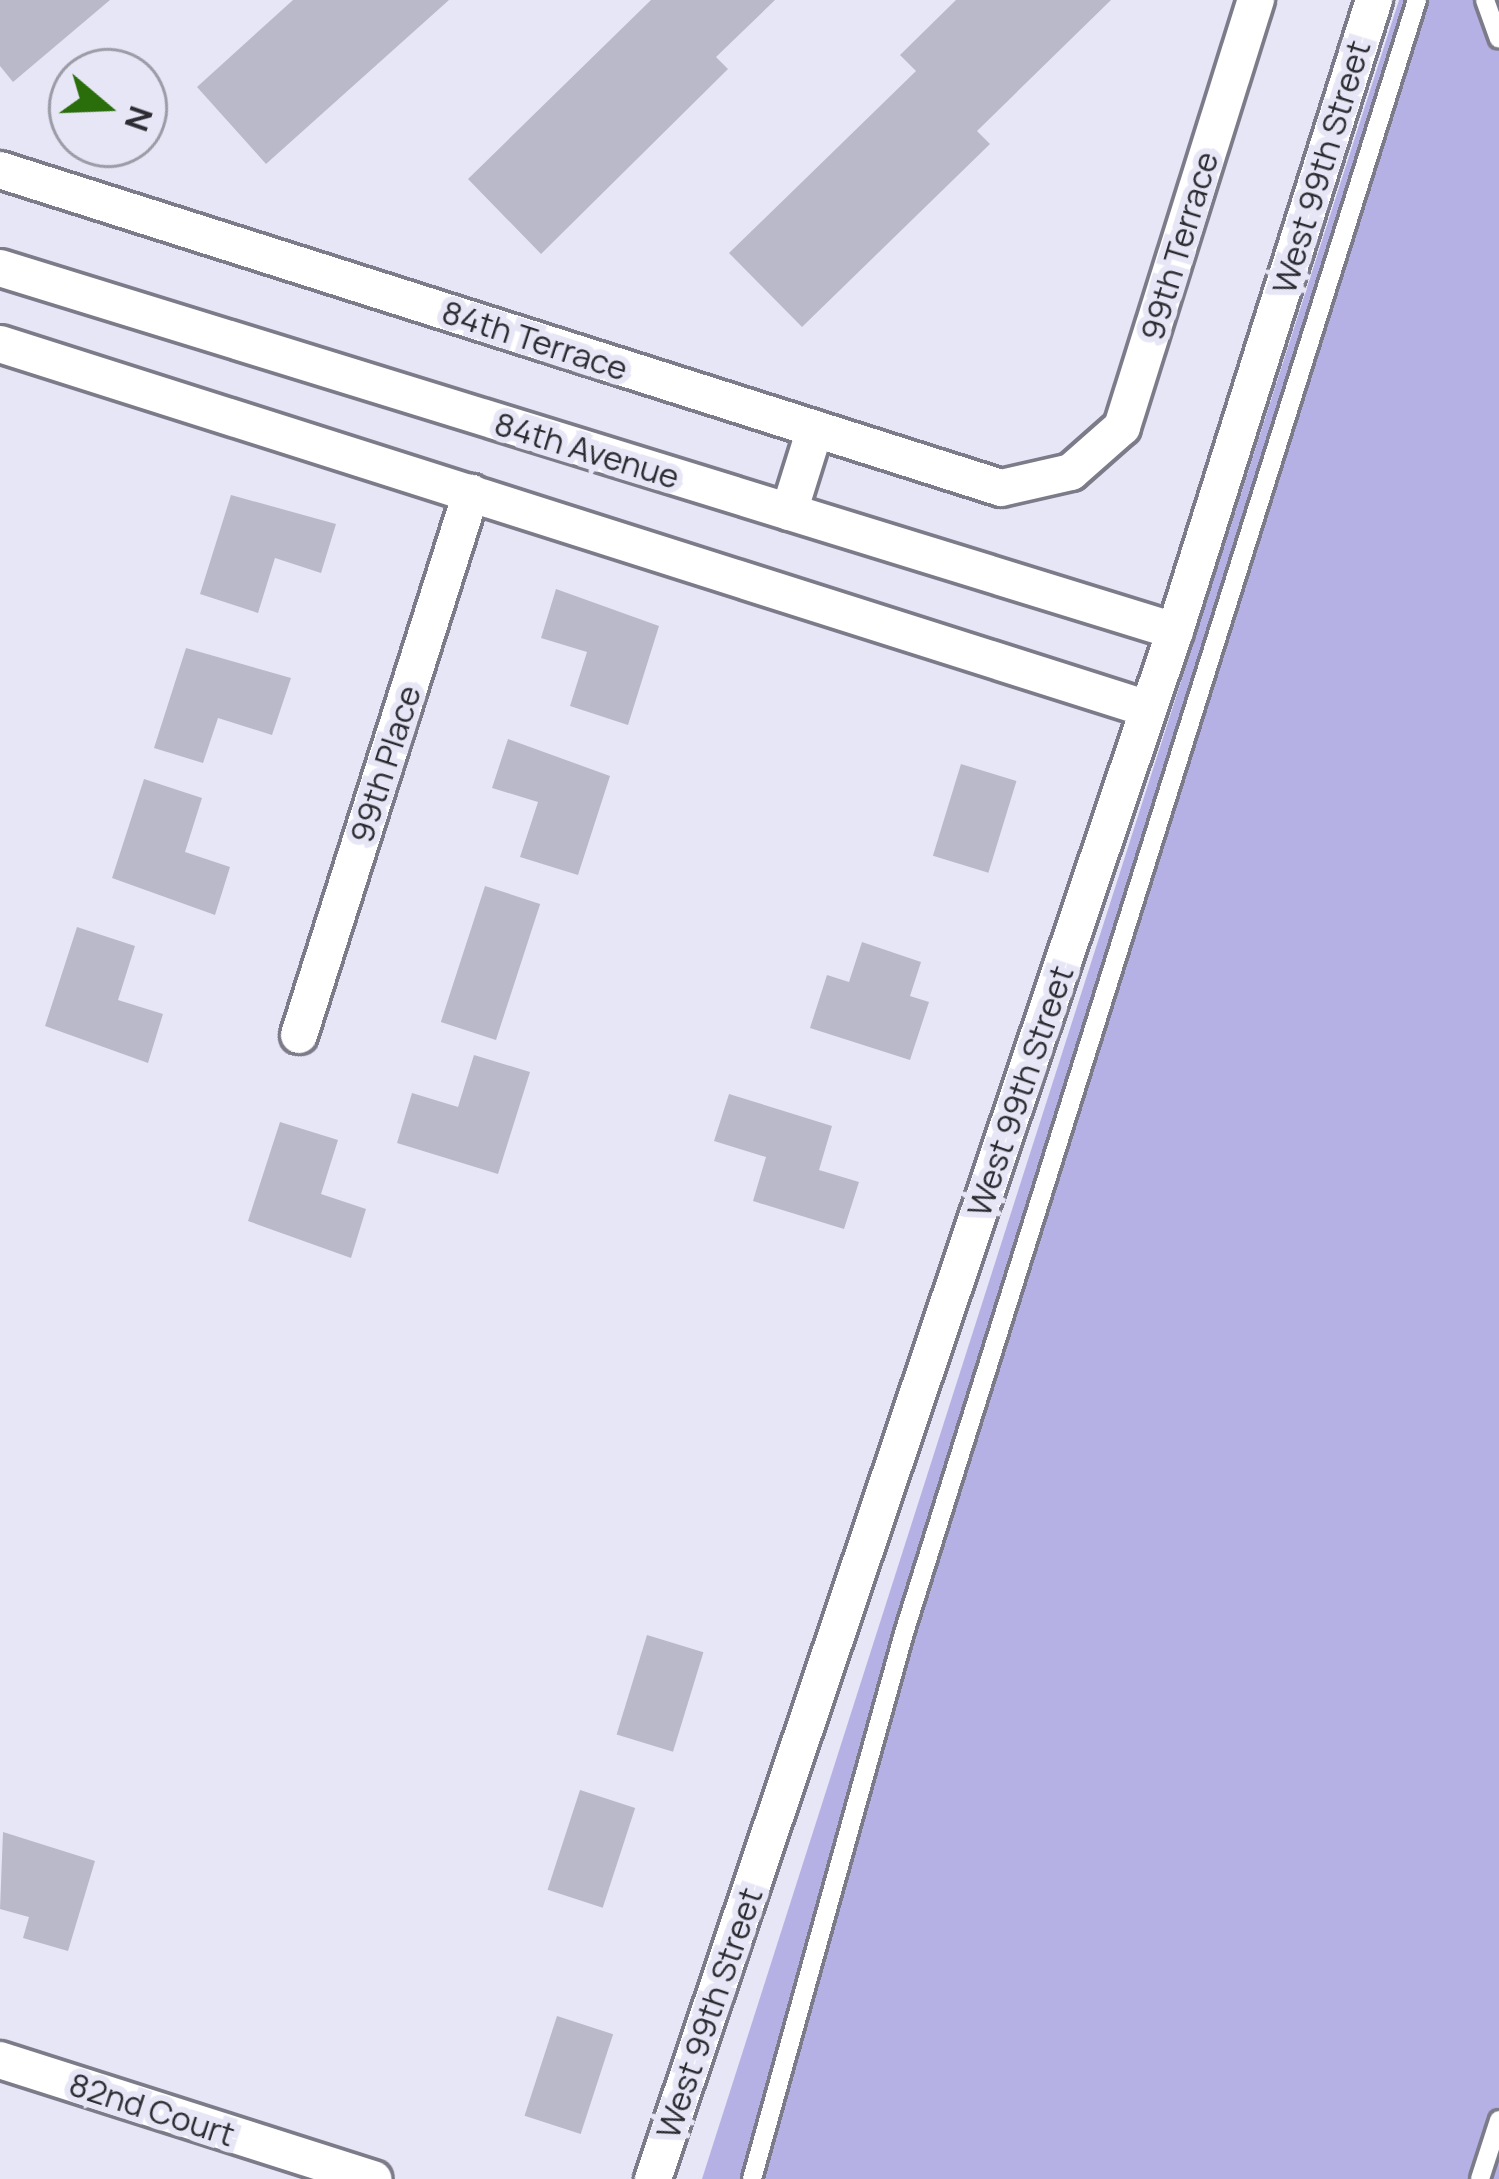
<!DOCTYPE html>
<style>
body{margin:0}
#map{position:relative;width:1499px;height:2179px;overflow:hidden;background:#e7e6f6;font-family:Manrope,sans-serif}
div>[style]{position:absolute}
.green>*{inset:0;background:#b6b1e5}
.building>*{inset:0;background:#bab9c9;transform-origin:0 0}
.roads{filter:drop-shadow(3px 0 #7c7b89) drop-shadow(-3px 0 #7c7b89) drop-shadow(0 3px #7c7b89) drop-shadow(0 -3px #7c7b89)}
.lane>*{height:18px;margin:-9px;padding:0 9px;transform-origin:9px;border-radius:9px;background:#fff}
.street>*{height:36px;margin:-18px;padding:0 18px;transform-origin:18px;border-radius:18px;background:#fff}
span{translate:-50% -50%;white-space:nowrap;text-align:center;line-height:1.15;-webkit-text-stroke:12px #e7e6f6;paint-order:stroke}
.street-label{font-size:33px;color:#2c2c32}
.north{position:absolute;left:48px;top:48px;width:120px;height:120px;box-sizing:border-box;background:#e7e6f6;border:3px solid #9c9ca8;border-radius:50%;rotate:109deg;font-size:33px;font-weight:700;line-height:48px;text-align:center;color:#2c2c32}
.north::after{content:'';display:block;margin:auto;width:42px;height:54px;background:#296e0a;clip-path:polygon(50% 0,100% 100%,50% 72%,0 100%)}
</style>
<div id="map">
<div class="green">
<i style="clip-path:polygon(1399px 0,1499px 0,1499px 2179px,702px 2179px)"></i>
</div>
<div class="building">
<i style="clip-path:polygon(0 0,110px 0,13px 82px,0 66px)"></i>
<i style="clip-path:polygon(293px 0,449px 0,266px 164px,197px 87px)"></i>
<i style="clip-path:polygon(651px 0,775px 0,716px 57px,728px 69px,541px 254px,468px 179px)"></i>
<i style="clip-path:polygon(956px 0,1111px 0,977px 131px,990px 144px,802px 327px,729px 253px,916px 71px,900px 55px)"></i>
<i style="clip-path:polygon(231px 495px,336px 524px,321px 573px,275px 558px,258px 613px,200px 594px)"></i>
<i style="clip-path:polygon(556px 589px,659px 626px,628px 725px,570px 706px,587px 652px,541px 638px)"></i>
<i style="clip-path:polygon(186px 648px,291px 678px,272px 735px,218px 718px,203px 763px,154px 748px)"></i>
<i style="clip-path:polygon(508px 739px,610px 776px,578px 875px,520px 857px,538px 802px,492px 788px)"></i>
<i style="left:961px;top:764px;width:58px;height:96px;rotate:17deg"></i>
<i style="clip-path:polygon(144px 779px,202px 798px,185px 852px,230px 867px,215px 915px,112px 878px)"></i>
<i style="left:485px;top:886px;width:58px;height:143px;rotate:18deg"></i>
<i style="clip-path:polygon(77px 927px,135px 946px,118px 1000px,163px 1014px,148px 1063px,45px 1026px)"></i>
<i style="clip-path:polygon(862px 942px,921px 962px,910px 996px,929px 1002px,910px 1060px,810px 1028px,827px 975px,849px 982px)"></i>
<i style="clip-path:polygon(474px 1055px,530px 1072px,498px 1174px,397px 1143px,412px 1093px,458px 1107px)"></i>
<i style="clip-path:polygon(729px 1094px,832px 1126px,819px 1170px,859px 1182px,844px 1229px,753px 1201px,766px 1157px,714px 1141px)"></i>
<i style="clip-path:polygon(280px 1122px,338px 1140px,321px 1194px,366px 1209px,351px 1258px,248px 1221px)"></i>
<i style="left:647px;top:1635px;width:59px;height:104px;rotate:17deg"></i>
<i style="left:580px;top:1790px;width:58px;height:105px;rotate:18deg"></i>
<i style="clip-path:polygon(3px 1832px,95px 1861px,68px 1951px,23px 1938px,29px 1917px,0 1909px)"></i>
<i style="left:557px;top:2016px;width:59px;height:105px;rotate:18deg"></i>
</div>
<div class="roads">
<div class="lane">
<i style="left:1485px;top:0;width:41px;rotate:70.3deg"></i>
<i style="left:752px;top:2179px;width:567px;rotate:-74.44deg"></i>
<i style="left:904px;top:1633px;width:1712px;rotate:-72.56deg"></i>
<i style="left:1480px;top:2179px;width:62px;rotate:-72.1deg"></i>
</div>
<div class="street">
<i style="left:0;top:170px;width:1050px;rotate:17.62deg"></i>
<i style="left:1001px;top:488px;width:72px;rotate:-12.9deg"></i>
<i style="left:1071px;top:472px;width:68px;rotate:-41.4deg"></i>
<i style="left:1122px;top:427px;width:448px;rotate:-72.6deg"></i>
<i style="left:0;top:268px;width:1230px;rotate:17.17deg"></i>
<i style="left:0;top:344px;width:1205px;rotate:17.64deg"></i>
<i style="left:789px;top:512px;width:87px;rotate:-72.6deg"></i>
<i style="left:299px;top:1035px;width:569px;rotate:-72.39deg"></i>
<i style="left:0;top:2060px;width:392px;rotate:17.7deg"></i>
<i style="left:653px;top:2179px;width:1634px;rotate:-71.37deg"></i>
<i style="left:1175px;top:631px;width:662px;rotate:-72.5deg"></i>
</div>
</div>
<div class="street-label">
<span style="left:1321px;top:167px;rotate:-73deg">West 99th Street</span>
<span style="left:1179px;top:246px;rotate:-73deg">99th Terrace</span>
<span style="left:535px;top:340px;rotate:18deg">84th Terrace</span>
<span style="left:587px;top:450px;rotate:17deg">84th Avenue</span>
<span style="left:385px;top:764px;rotate:-72deg">99th Place</span>
<span style="left:1020px;top:1091px;rotate:-71deg">West 99th Street</span>
<span style="left:709px;top:2013px;rotate:-71deg">West 99th Street</span>
<span style="left:152px;top:2109px;rotate:18deg">82nd Court</span>
</div>
<div class="north">N</div>
</div>
